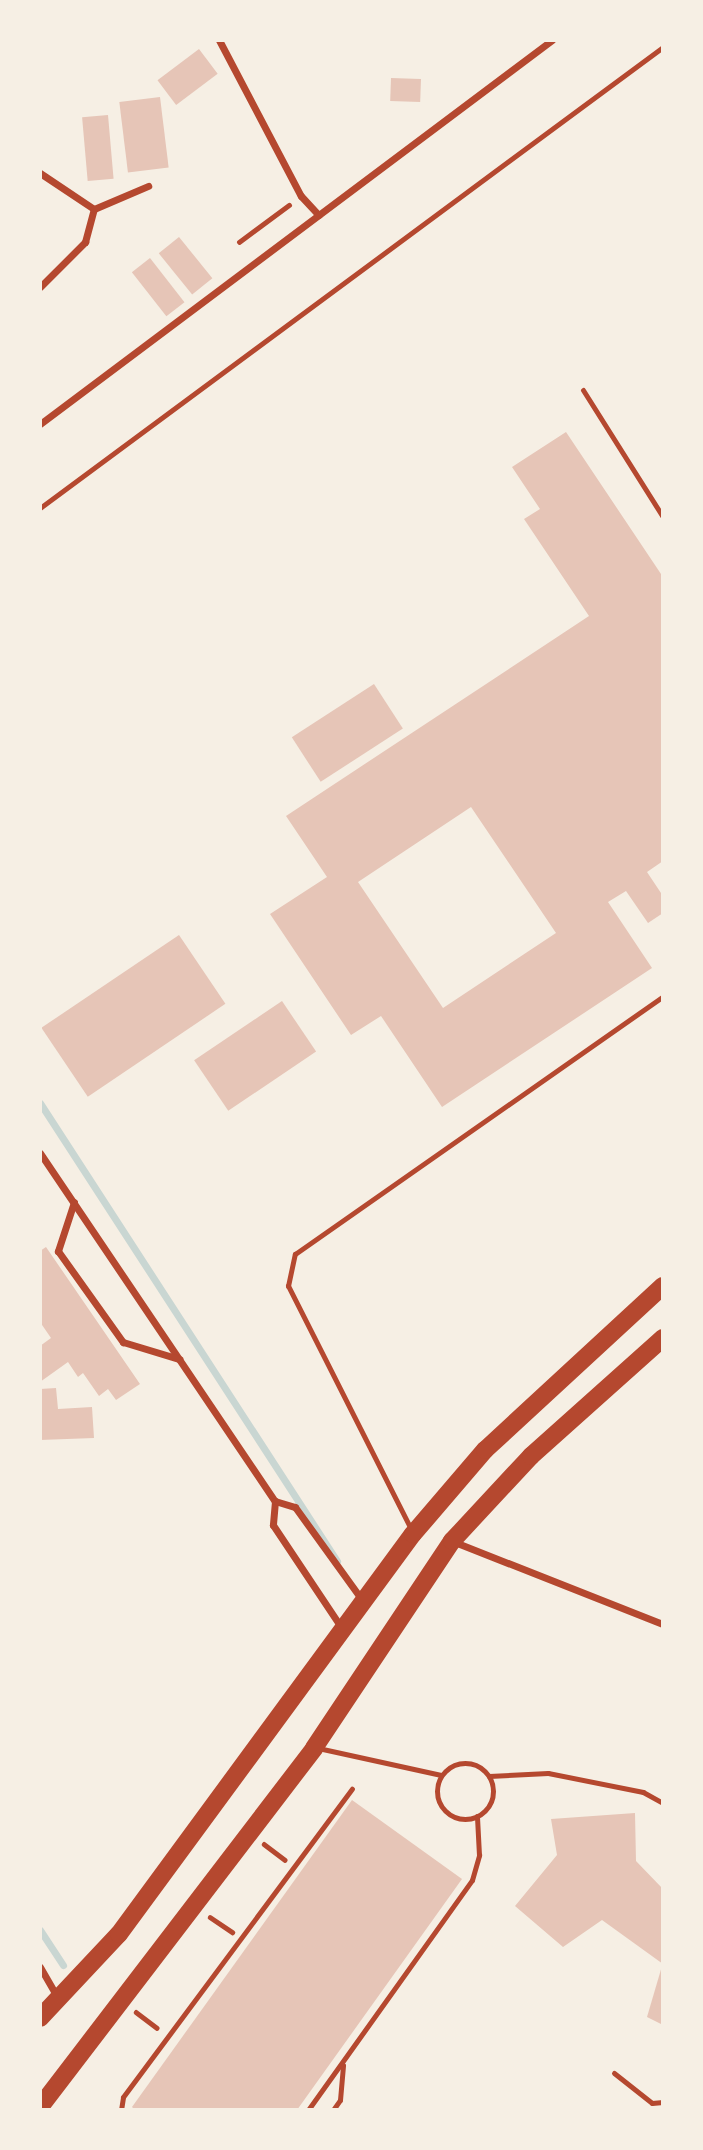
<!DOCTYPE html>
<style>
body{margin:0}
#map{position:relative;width:703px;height:2150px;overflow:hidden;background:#f6efe4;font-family:"Exo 2",sans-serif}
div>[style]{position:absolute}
.stream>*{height:7px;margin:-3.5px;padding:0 3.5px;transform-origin:3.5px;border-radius:3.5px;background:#c9d6d2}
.building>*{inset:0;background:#e6c5b7;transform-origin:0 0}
.path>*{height:4.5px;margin:-2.25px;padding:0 2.25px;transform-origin:2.25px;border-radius:2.25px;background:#b5482f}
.service>*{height:5px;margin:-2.5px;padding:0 2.5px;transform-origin:2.5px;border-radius:2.5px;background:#b5482f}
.service>.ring{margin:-2.5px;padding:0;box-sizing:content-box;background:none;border:5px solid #b5482f;border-radius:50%}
.minor>*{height:7px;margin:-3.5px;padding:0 3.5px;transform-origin:3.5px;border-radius:3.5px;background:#b5482f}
.primary>*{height:18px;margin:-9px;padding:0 9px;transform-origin:9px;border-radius:9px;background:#b5482f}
span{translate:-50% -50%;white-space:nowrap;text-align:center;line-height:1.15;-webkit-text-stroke:5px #f6efe4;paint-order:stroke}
.frame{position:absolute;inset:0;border:42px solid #f6efe4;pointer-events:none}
</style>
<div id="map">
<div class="stream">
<i style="left:40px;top:1103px;width:546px;rotate:57.04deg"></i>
<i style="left:40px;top:1930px;width:42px;rotate:56.7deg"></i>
</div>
<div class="building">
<i style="left:199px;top:49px;width:31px;height:52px;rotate:53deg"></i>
<i style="left:391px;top:78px;width:30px;height:23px;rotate:2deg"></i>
<i style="left:160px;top:97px;width:71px;height:41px;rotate:83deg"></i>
<i style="left:108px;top:115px;width:64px;height:26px;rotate:85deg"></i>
<i style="left:179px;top:237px;width:53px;height:26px;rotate:51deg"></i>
<i style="left:150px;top:258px;width:56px;height:23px;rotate:52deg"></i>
<i style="clip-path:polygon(evenodd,566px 432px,663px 577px,663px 861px,647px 872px,663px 896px,663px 913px,648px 923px,626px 891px,608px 902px,652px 968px,442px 1107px,381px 1016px,351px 1035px,270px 914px,327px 877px,286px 816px,589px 616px,524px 519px,540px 509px,512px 467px,566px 432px,471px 807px,556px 933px,443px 1008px,358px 882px,471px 807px)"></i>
<i style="left:374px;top:684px;width:53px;height:98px;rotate:57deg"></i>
<i style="left:179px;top:935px;width:83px;height:166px;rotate:56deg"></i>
<i style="left:282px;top:1001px;width:61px;height:106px;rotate:56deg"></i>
<i style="clip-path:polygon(46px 1247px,140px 1384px,116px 1400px,108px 1389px,99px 1396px,83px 1373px,78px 1377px,68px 1362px,40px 1382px,40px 1346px,51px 1338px,40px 1322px,40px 1251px)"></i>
<i style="clip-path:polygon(56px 1388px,58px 1409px,92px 1407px,94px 1438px,40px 1440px,40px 1389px)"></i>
<i style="clip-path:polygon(352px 1800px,462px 1879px,297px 2110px,135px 2110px,132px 2107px)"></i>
<i style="clip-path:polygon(635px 1813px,636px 1861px,663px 1889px,663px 1964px,602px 1920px,563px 1947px,515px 1906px,557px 1855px,551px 1819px)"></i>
<i style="clip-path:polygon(662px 1966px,663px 1966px,663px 2025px,647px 2017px)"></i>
</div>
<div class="path">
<i style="left:239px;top:242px;width:62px;rotate:-36.5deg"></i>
<i style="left:40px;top:508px;width:775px;rotate:-36.5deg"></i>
<i style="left:264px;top:1844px;width:26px;rotate:37deg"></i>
<i style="left:210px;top:1917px;width:27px;rotate:34deg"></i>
<i style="left:136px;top:2012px;width:26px;rotate:37deg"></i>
</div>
<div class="service">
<i style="left:583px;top:390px;width:150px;rotate:57.8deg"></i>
<i style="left:412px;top:1531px;width:275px;rotate:-116.8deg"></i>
<i style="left:288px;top:1286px;width:33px;rotate:-78deg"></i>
<i style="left:295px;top:1254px;width:449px;rotate:-35deg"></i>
<i style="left:318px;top:1748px;width:126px;rotate:12.4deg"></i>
<i class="ring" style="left:437px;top:1763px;width:51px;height:51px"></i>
<i style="left:489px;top:1776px;width:59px;rotate:-2.9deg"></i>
<i style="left:548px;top:1773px;width:97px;rotate:11.3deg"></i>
<i style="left:643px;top:1792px;width:23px;rotate:29deg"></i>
<i style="left:614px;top:2073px;width:48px;rotate:38.3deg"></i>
<i style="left:652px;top:2103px;width:11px;rotate:-5deg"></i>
<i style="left:121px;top:2110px;width:13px;rotate:-81deg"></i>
<i style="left:123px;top:2097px;width:384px;rotate:-53.4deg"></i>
<i style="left:308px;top:2110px;width:282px;rotate:-54.5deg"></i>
<i style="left:472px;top:1880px;width:26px;rotate:-74deg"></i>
<i style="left:479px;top:1855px;width:39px;rotate:-93deg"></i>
<i style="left:333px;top:2110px;width:12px;rotate:-55deg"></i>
<i style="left:340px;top:2100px;width:35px;rotate:-85deg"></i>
</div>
<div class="minor">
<i style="left:219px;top:40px;width:176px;rotate:62.3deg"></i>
<i style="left:301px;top:196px;width:26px;rotate:47deg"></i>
<i style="left:40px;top:173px;width:65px;rotate:33.7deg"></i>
<i style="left:40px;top:287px;width:64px;rotate:-45deg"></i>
<i style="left:85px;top:242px;width:34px;rotate:-75deg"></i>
<i style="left:94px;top:209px;width:59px;rotate:-23.1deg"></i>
<i style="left:40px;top:424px;width:640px;rotate:-36.87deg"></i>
<i style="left:40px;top:1153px;width:420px;rotate:56deg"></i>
<i style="left:275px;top:1501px;width:24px;rotate:95deg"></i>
<i style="left:273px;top:1525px;width:123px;rotate:56.3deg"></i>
<i style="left:74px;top:1202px;width:52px;rotate:108.1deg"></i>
<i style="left:58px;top:1251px;width:112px;rotate:54.5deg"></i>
<i style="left:123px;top:1342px;width:59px;rotate:16.9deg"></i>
<i style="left:275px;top:1501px;width:21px;rotate:17deg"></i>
<i style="left:295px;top:1507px;width:115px;rotate:54.2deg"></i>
<i style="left:452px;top:1541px;width:227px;rotate:21.5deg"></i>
<i style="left:40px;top:1967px;width:34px;rotate:60deg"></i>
</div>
<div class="primary">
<i style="left:40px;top:2018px;width:115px;rotate:-46.8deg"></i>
<i style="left:119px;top:1934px;width:496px;rotate:-53.7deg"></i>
<i style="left:413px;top:1534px;width:111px;rotate:-49.4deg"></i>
<i style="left:485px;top:1450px;width:242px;rotate:-42.7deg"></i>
<i style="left:40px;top:2107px;width:452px;rotate:-52.6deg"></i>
<i style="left:314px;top:1748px;width:249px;rotate:-56.3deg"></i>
<i style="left:452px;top:1541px;width:116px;rotate:-47.1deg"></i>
<i style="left:531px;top:1456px;width:177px;rotate:-41.8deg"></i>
</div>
<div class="frame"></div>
</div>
